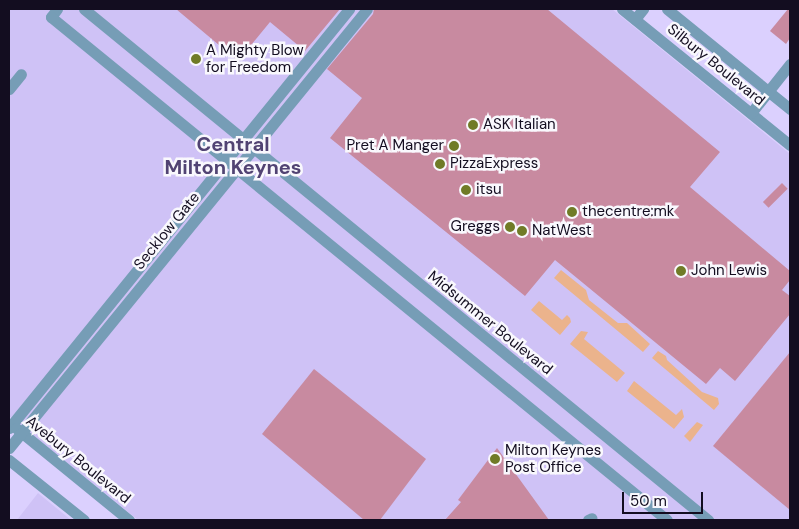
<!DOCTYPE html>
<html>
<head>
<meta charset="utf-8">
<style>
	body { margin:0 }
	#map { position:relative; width:799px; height:529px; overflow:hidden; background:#dbd0fe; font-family:"DM Sans",sans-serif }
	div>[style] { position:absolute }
	.built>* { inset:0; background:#cfc2f6 }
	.green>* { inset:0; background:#ebb38c }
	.building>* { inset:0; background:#c88aa0; transform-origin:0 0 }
	.street>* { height:11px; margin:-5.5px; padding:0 5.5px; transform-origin:5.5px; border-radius:5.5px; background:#769db6 }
	.dots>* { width:14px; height:14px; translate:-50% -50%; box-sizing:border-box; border:2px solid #f9f8fd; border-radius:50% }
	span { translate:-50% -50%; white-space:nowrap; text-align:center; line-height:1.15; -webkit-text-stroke:5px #f9f8fd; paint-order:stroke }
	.poi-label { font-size:15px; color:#130d20 }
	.left { translate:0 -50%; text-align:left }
	.right { translate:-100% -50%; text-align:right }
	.street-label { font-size:15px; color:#130d20 }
	.district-label { font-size:20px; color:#514373; font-weight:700 }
	.frame { position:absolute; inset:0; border:10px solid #130d20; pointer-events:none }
	.scale { position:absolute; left:622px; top:492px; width:81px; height:22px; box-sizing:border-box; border:2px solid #130d20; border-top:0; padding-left:6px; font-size:15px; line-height:18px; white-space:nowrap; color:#130d20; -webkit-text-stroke:4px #f9f8fd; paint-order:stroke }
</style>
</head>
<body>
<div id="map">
	<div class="built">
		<i style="clip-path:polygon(9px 9px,612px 9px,790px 154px,790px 520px,138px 520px,9px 416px)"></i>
		<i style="clip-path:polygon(38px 493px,71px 520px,17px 520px)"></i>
	</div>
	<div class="green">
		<i style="clip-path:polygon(561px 270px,586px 290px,589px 300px,618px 323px,627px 323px,650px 344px,643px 352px,554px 278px)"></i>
		<i style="clip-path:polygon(539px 301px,562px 320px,567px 315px,570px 318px,571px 322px,560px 335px,531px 310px)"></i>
		<i style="clip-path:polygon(581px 331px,588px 332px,584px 339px,625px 373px,617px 382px,570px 344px)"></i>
		<i style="clip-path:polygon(658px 351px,666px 356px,667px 360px,702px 392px,718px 398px,719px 404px,714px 410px,652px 358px)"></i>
		<i style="clip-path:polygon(634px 381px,676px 415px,682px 409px,684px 417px,674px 429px,627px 391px)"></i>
		<i style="clip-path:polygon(697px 422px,703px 425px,690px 442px,684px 436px)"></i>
	</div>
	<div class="building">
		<i style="clip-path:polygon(176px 9px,340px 9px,305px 51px,270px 22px,238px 61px)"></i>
		<i style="clip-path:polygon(374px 9px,547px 9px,720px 152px,690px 187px,790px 271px,790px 280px,782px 290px,790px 296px,790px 314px,735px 381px,720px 368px,706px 384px,555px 260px,525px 296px,330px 138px,362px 98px,327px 69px,373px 14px)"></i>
		<i style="clip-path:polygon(788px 9px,790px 9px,790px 38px,786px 44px,770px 31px)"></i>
		<i style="left:782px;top:183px;width:8px;height:27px;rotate:45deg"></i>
		<i style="clip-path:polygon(790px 352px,790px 510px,713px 446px)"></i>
		<i style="clip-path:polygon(314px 369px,426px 459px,380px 520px,364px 520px,262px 434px)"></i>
		<i style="clip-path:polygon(497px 448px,549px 520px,445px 520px,461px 502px,458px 500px)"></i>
	</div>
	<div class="street">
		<i style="left:57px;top:9px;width:10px;rotate:127deg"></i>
		<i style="left:51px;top:17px;width:795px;rotate:39.23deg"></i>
		<i style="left:84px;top:9px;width:807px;rotate:39.31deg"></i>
		<i style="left:622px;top:9px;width:216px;rotate:39deg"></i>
		<i style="left:667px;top:9px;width:159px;rotate:39.1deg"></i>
		<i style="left:635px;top:19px;width:13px;rotate:-51deg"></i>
		<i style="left:9px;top:89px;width:19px;rotate:-51deg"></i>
		<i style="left:751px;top:113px;width:63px;rotate:-51.5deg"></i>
		<i style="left:9px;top:428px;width:540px;rotate:-50.94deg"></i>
		<i style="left:16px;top:428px;width:146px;rotate:39.2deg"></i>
		<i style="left:9px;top:448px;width:566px;rotate:-50.8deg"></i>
		<i style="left:9px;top:460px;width:96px;rotate:38.7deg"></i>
		<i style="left:588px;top:520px;width:4px;rotate:-27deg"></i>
	</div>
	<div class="dots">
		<i style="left:196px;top:59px;background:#707b27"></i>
		<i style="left:473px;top:125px;background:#707b27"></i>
		<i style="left:454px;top:146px;background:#707b27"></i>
		<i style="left:440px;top:164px;background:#707b27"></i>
		<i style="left:466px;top:190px;background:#707b27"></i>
		<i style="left:572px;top:212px;background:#707b27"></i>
		<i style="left:510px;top:227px;background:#707b27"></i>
		<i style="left:522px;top:231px;background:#707b27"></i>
		<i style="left:681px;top:271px;background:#707b27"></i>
		<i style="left:495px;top:459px;background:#707b27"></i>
	</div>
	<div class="poi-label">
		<span class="left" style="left:206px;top:59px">A Mighty Blow<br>for Freedom</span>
		<span class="left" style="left:483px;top:125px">ASK Italian</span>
		<span class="right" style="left:444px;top:146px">Pret A Manger</span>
		<span class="left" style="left:450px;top:164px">PizzaExpress</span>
		<span class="left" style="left:476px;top:190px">itsu</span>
		<span class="left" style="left:582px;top:212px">thecentre:mk</span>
		<span class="right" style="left:500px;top:227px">Greggs</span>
		<span class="left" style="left:532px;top:231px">NatWest</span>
		<span class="left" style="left:691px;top:271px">John Lewis</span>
		<span class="left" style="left:505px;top:459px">Milton Keynes<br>Post Office</span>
	</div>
	<div class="street-label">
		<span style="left:716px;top:65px;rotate:39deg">Silbury Boulevard</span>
		<span style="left:167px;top:231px;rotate:-51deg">Secklow Gate</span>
		<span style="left:490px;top:323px;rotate:39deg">Midsummer Boulevard</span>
		<span style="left:78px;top:460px;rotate:39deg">Avebury Boulevard</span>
	</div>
	<div class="district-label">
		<span style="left:233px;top:156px">Central<br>Milton Keynes</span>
	</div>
	<div class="frame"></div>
	<div class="scale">50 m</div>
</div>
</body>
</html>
